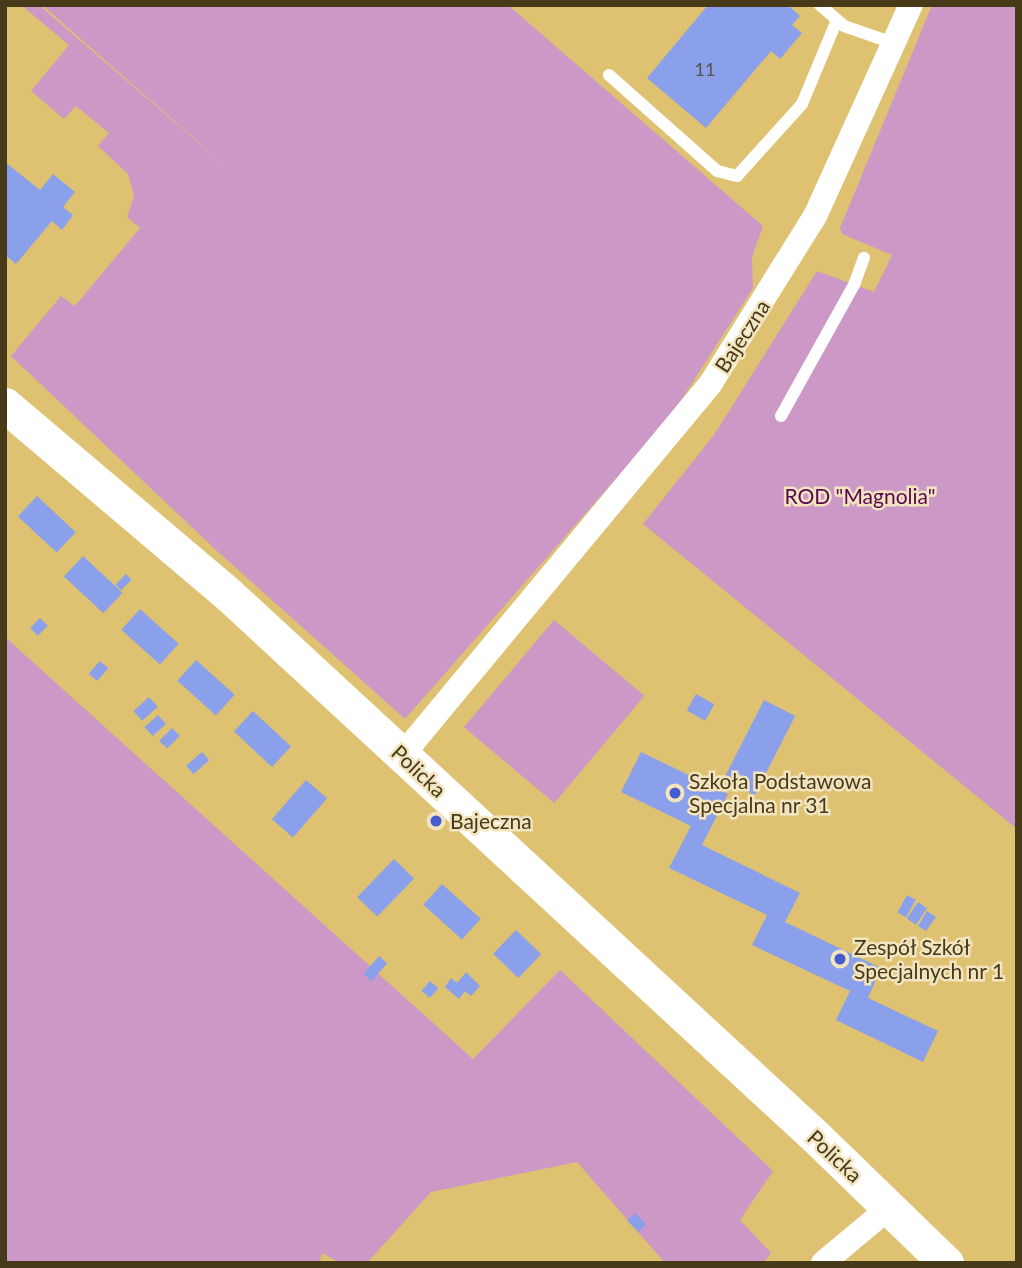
<!DOCTYPE html>
<html>
<head>
<meta charset="utf-8">
<style>
	body { margin:0 }
	#map { position:relative; width:1022px; height:1268px; overflow:hidden; background:#dec271; font-family:Lato,sans-serif }
	div>[style] { position:absolute }
	.green>* { inset:0; background:#cc98c5; transform-origin:0 0 }
	.building>* { inset:0; background:#8aa0ea; transform-origin:0 0 }
	.lane>* { height:12px; margin:-6px; padding:0 6px; transform-origin:6px; border-radius:6px; background:#fff }
	.street>* { height:24px; margin:-12px; padding:0 12px; transform-origin:12px; border-radius:12px; background:#fff }
	.secondary>* { height:35px; margin:-17.5px; padding:0 17.5px; transform-origin:17.5px; border-radius:17.5px; background:#fff }
	.dots>* { width:19px; height:19px; translate:-50% -50%; box-sizing:border-box; border:4px solid #f2e4be; border-radius:50% }
	span { translate:-50% -50%; white-space:nowrap; text-align:center; line-height:1.15; -webkit-text-stroke:5px #f2e4be; paint-order:stroke }
	.number-label { font-size:18px; color:#57544c }
	.number-label span { -webkit-text-stroke-width:0 }
	.street-label { font-size:21px; color:#463a18 }
	.park-label { font-size:21px; color:#5a0755 }
	.poi-label { font-size:21px; color:#463a18 }
	.left { translate:0 -50%; text-align:left }
	.frame { position:absolute; inset:0; border:7px solid #463a18; pointer-events:none }
</style>
</head>
<body>
<div id="map">
	<div class="green">
		<i style="clip-path:polygon(21px 5px,39px 5px,245px 183px,42px 5px,508px 5px,763px 226px,752px 257px,753px 288px,671px 416px,405px 719px,217px 551px,11px 356px,61px 296px,75px 306px,140px 228px,127px 217px,134px 196px,128px 174px,98px 146px,109px 133px,76px 106px,64px 119px,31px 91px,69px 45px)"></i>
		<i style="clip-path:polygon(932px 5px,1017px 5px,1017px 829px,643px 524px,714px 435px,817px 271px,874px 292px,892px 255px,842px 234px,840px 228px)"></i>
		<i style="left:554px;top:620px;width:118px;height:140px;rotate:40deg"></i>
		<i style="clip-path:polygon(5px 637px,473px 1059px,560px 970px,773px 1171px,740px 1220px,771px 1253px,763px 1263px,665px 1263px,577px 1162px,431px 1192px,367px 1263px,340px 1263px,322px 1253px,319px 1263px,5px 1263px)"></i>
	</div>
	<div class="building">
		<i style="clip-path:polygon(708px 5px,788px 5px,800px 16px,792px 25px,802px 33px,780px 59px,771px 51px,706px 128px,647px 78px)"></i>
		<i style="clip-path:polygon(5px 162px,40px 190px,53px 174px,75px 192px,63px 207px,73px 215px,62px 230px,52px 221px,16px 264px,5px 255px)"></i>
		<i style="left:37px;top:496px;width:53px;height:28px;rotate:43deg"></i>
		<i style="left:83px;top:556px;width:54px;height:28px;rotate:43deg"></i>
		<i style="left:126px;top:574px;width:8px;height:15px;rotate:45deg"></i>
		<i style="left:140px;top:609px;width:52px;height:28px;rotate:42deg"></i>
		<i style="left:40px;top:618px;width:11px;height:14px;rotate:45deg"></i>
		<i style="left:196px;top:660px;width:52px;height:28px;rotate:42deg"></i>
		<i style="left:100px;top:661px;width:11px;height:17px;rotate:41deg"></i>
		<i style="left:696px;top:694px;width:21px;height:19px;rotate:29deg"></i>
		<i style="left:149px;top:697px;width:13px;height:21px;rotate:48deg"></i>
		<i style="left:764px;top:700px;width:35px;height:89px;rotate:27deg"></i>
		<i style="left:253px;top:711px;width:52px;height:28px;rotate:43deg"></i>
		<i style="left:158px;top:715px;width:12px;height:18px;rotate:48deg"></i>
		<i style="left:172px;top:728px;width:11px;height:18px;rotate:45deg"></i>
		<i style="left:202px;top:752px;width:11px;height:21px;rotate:49deg"></i>
		<i style="clip-path:polygon(641px 752px,728px 794px,702px 845px,800px 893px,785px 922px,881px 968px,868px 998px,938px 1031px,923px 1062px,836px 1020px,850px 991px,752px 945px,767px 915px,669px 868px,691px 826px,621px 792px)"></i>
		<i style="left:306px;top:780px;width:28px;height:52px;rotate:41deg"></i>
		<i style="left:394px;top:859px;width:28px;height:53px;rotate:44deg"></i>
		<i style="left:442px;top:884px;width:52px;height:28px;rotate:42deg"></i>
		<i style="left:907px;top:895px;width:10px;height:20px;rotate:29deg"></i>
		<i style="left:918px;top:902px;width:11px;height:20px;rotate:34deg"></i>
		<i style="clip-path:polygon(927px 911px,936px 917px,926px 931px,918px 926px)"></i>
		<i style="left:516px;top:930px;width:35px;height:33px;rotate:44deg"></i>
		<i style="left:379px;top:956px;width:11px;height:24px;rotate:41deg"></i>
		<i style="clip-path:polygon(466px 972px,480px 986px,471px 996px,465px 991px,459px 999px,445px 987px,451px 978px,457px 983px)"></i>
		<i style="left:430px;top:981px;width:11px;height:13px;rotate:41deg"></i>
		<i style="left:635px;top:1213px;width:16px;height:11px;rotate:45deg"></i>
	</div>
	<div class="lane">
		<i style="left:820px;top:5px;width:32px;rotate:41deg"></i>
		<i style="left:844px;top:26px;width:55px;rotate:19.1deg"></i>
		<i style="left:609px;top:75px;width:144px;rotate:41.6deg"></i>
		<i style="left:717px;top:171px;width:21px;rotate:14deg"></i>
		<i style="left:737px;top:176px;width:97px;rotate:-47.9deg"></i>
		<i style="left:802px;top:104px;width:91px;rotate:-67.4deg"></i>
		<i style="left:781px;top:416px;width:150px;rotate:-60.9deg"></i>
		<i style="left:854px;top:285px;width:29px;rotate:-70deg"></i>
	</div>
	<div class="street">
		<i style="left:405px;top:758px;width:19px;rotate:-62deg"></i>
		<i style="left:414px;top:741px;width:465px;rotate:-50.3deg"></i>
		<i style="left:711px;top:383px;width:199px;rotate:-58.1deg"></i>
		<i style="left:816px;top:214px;width:230px;rotate:-65.6deg"></i>
		<i style="left:823px;top:1263px;width:87px;rotate:-39.9deg"></i>
	</div>
	<div class="secondary">
		<i style="left:5px;top:405px;width:294px;rotate:40.3deg"></i>
		<i style="left:229px;top:595px;width:800px;rotate:42.72deg"></i>
		<i style="left:817px;top:1138px;width:180px;rotate:44.1deg"></i>
	</div>
	<div class="dots">
		<i style="left:675px;top:793px;background:#455bcf"></i>
		<i style="left:436px;top:821px;background:#455bcf"></i>
		<i style="left:840px;top:959px;background:#455bcf"></i>
	</div>
	<div class="number-label">
		<span style="left:705px;top:69px">11</span>
	</div>
	<div class="street-label">
		<span style="left:742px;top:336px;rotate:-57deg">Bajeczna</span>
		<span style="left:419px;top:771px;rotate:43deg">Policka</span>
		<span style="left:835px;top:1156px;rotate:43deg">Policka</span>
	</div>
	<div class="park-label">
		<span style="left:860px;top:496px">ROD "Magnolia"</span>
	</div>
	<div class="poi-label">
		<span class="left" style="left:689px;top:793px">Szkoła Podstawowa<br>Specjalna nr 31</span>
		<span class="left" style="left:450px;top:821px">Bajeczna</span>
		<span class="left" style="left:854px;top:959px">Zespół Szkół<br>Specjalnych nr 1</span>
	</div>
	<div class="frame"></div>
</div>
</body>
</html>
